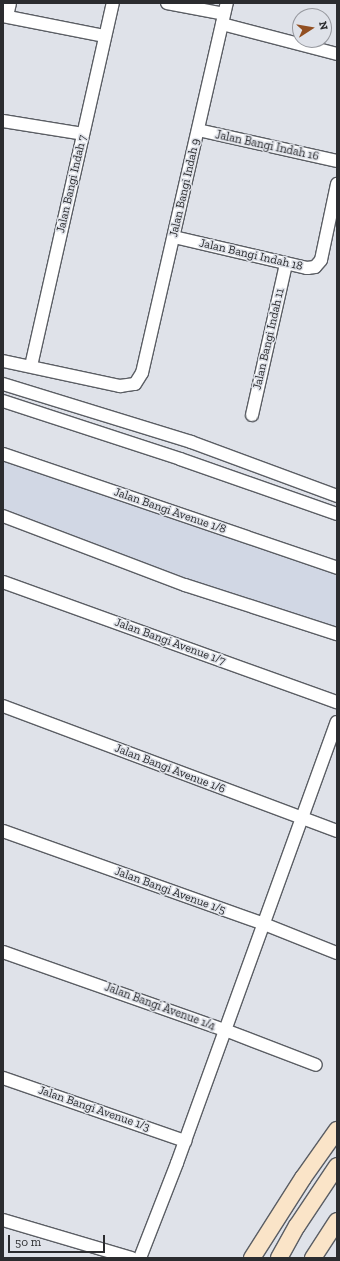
<!DOCTYPE html>
<html>
<head>
<meta charset="utf-8">
<style>
	body { margin:0 }
	#map { position:relative; width:340px; height:1261px; overflow:hidden; background:#dfe2e9; font-family:"Zilla Slab",serif }
	div>[style] { position:absolute }
	.built>* { inset:0; background:#d1d7e4 }
	.roads { filter:drop-shadow(1px 0 #5b5e64) drop-shadow(-1px 0 #5b5e64) drop-shadow(0 1px #5b5e64) drop-shadow(0 -1px #5b5e64) }
	.street>* { height:12px; margin:-6px; padding:0 6px; transform-origin:6px; border-radius:6px; background:#fff }
	.secondary>* { height:16px; margin:-8px; padding:0 8px; transform-origin:8px; border-radius:8px; background:#fae4c8 }
	span { translate:-50% -50%; white-space:nowrap; text-align:center; line-height:1.15; -webkit-text-stroke:3px #dfe2e9; paint-order:stroke }
	.street-label { font-size:12px; color:#2b2c2f }
	.frame { position:absolute; inset:0; border:4px solid #2b2c2f; pointer-events:none }
	.north { position:absolute; left:292px; top:8px; width:40px; height:40px; box-sizing:border-box; background:#dfe2e9; border:1px solid #97999f; border-radius:50%; rotate:78deg; font-size:11px; font-weight:700; line-height:16px; text-align:center; color:#2b2c2f }
	.north::after { content:''; display:block; margin:auto; width:14px; height:18px; background:#924f21; clip-path:polygon(50% 0,100% 100%,50% 72%,0 100%) }
	.scale { position:absolute; left:8px; top:1235px; width:97px; height:18px; box-sizing:border-box; border:2px solid #2b2c2f; border-top:0; padding-left:5px; font-size:12px; line-height:14px; white-space:nowrap; color:#2b2c2f; -webkit-text-stroke:3px #dfe2e9; paint-order:stroke }
</style>
</head>
<body>
<div id="map">
	<div class="built">
		<i style="clip-path:polygon(3px 459px,337px 570px,337px 630px,168px 574px,3px 510px)"></i>
	</div>
	<div class="roads">
		<div class="street">
			<i style="left:167px;top:3px;width:58px;rotate:10.9deg"></i>
			<i style="left:3px;top:16px;width:104px;rotate:11.1deg"></i>
			<i style="left:7px;top:16px;width:13px;rotate:-77deg"></i>
			<i style="left:222px;top:24px;width:119px;rotate:14.6deg"></i>
			<i style="left:3px;top:121px;width:81px;rotate:9.2deg"></i>
			<i style="left:198px;top:130px;width:142px;rotate:12.6deg"></i>
			<i style="left:174px;top:237px;width:137px;rotate:13.1deg"></i>
			<i style="left:307px;top:268px;width:8px;rotate:-7deg"></i>
			<i style="left:315px;top:267px;width:9px;rotate:-49deg"></i>
			<i style="left:321px;top:260px;width:78px;rotate:-78.1deg"></i>
			<i style="left:3px;top:361px;width:120px;rotate:12.1deg"></i>
			<i style="left:120px;top:386px;width:15px;rotate:-8deg"></i>
			<i style="left:135px;top:384px;width:13px;rotate:-58deg"></i>
			<i style="left:142px;top:373px;width:380px;rotate:-77.1deg"></i>
			<i style="left:31px;top:366px;width:372px;rotate:-77.3deg"></i>
			<i style="left:3px;top:384px;width:197px;rotate:17.1deg"></i>
			<i style="left:191px;top:442px;width:156px;rotate:20.3deg"></i>
			<i style="left:3px;top:401px;width:186px;rotate:18.1deg"></i>
			<i style="left:180px;top:459px;width:166px;rotate:19.3deg"></i>
			<i style="left:252px;top:415px;width:155px;rotate:-77.3deg"></i>
			<i style="left:3px;top:454px;width:353px;rotate:18.8deg"></i>
			<i style="left:3px;top:516px;width:195px;rotate:20.8deg"></i>
			<i style="left:185px;top:585px;width:160px;rotate:17.9deg"></i>
			<i style="left:3px;top:582px;width:355px;rotate:19.8deg"></i>
			<i style="left:3px;top:706px;width:357px;rotate:20.5deg"></i>
			<i style="left:3px;top:831px;width:277px;rotate:19.6deg"></i>
			<i style="left:264px;top:924px;width:79px;rotate:21.7deg"></i>
			<i style="left:3px;top:952px;width:235px;rotate:19.4deg"></i>
			<i style="left:225px;top:1030px;width:97px;rotate:21deg"></i>
			<i style="left:3px;top:1078px;width:193px;rotate:19.1deg"></i>
			<i style="left:3px;top:1220px;width:134px;rotate:16.5deg"></i>
			<i style="left:140px;top:1258px;width:102px;rotate:-68.7deg"></i>
			<i style="left:177px;top:1163px;width:469px;rotate:-70.1deg"></i>
		</div>
		<div class="secondary">
			<i style="left:252px;top:1258px;width:95px;rotate:-57.5deg"></i>
			<i style="left:303px;top:1178px;width:59px;rotate:-54.7deg"></i>
			<i style="left:279px;top:1258px;width:37px;rotate:-61deg"></i>
			<i style="left:297px;top:1226px;width:72px;rotate:-56.3deg"></i>
			<i style="left:313px;top:1258px;width:44px;rotate:-57deg"></i>
		</div>
	</div>
	<div class="street-label">
		<span style="left:267px;top:146px;rotate:12deg">Jalan Bangi Indah 16</span>
		<span style="left:72px;top:184px;rotate:-77deg">Jalan Bangi Indah 7</span>
		<span style="left:185px;top:188px;rotate:-77deg">Jalan Bangi Indah 9</span>
		<span style="left:251px;top:255px;rotate:13deg">Jalan Bangi Indah 18</span>
		<span style="left:269px;top:339px;rotate:-77deg">Jalan Bangi Indah 11</span>
		<span style="left:170px;top:511px;rotate:19deg">Jalan Bangi Avenue 1/8</span>
		<span style="left:170px;top:642px;rotate:20deg">Jalan Bangi Avenue 1/7</span>
		<span style="left:170px;top:769px;rotate:21deg">Jalan Bangi Avenue 1/6</span>
		<span style="left:170px;top:891px;rotate:20deg">Jalan Bangi Avenue 1/5</span>
		<span style="left:160px;top:1007px;rotate:20deg">Jalan Bangi Avenue 1/4</span>
		<span style="left:94px;top:1109px;rotate:19deg">Jalan Bangi Avenue 1/3</span>
	</div>
	<div class="frame"></div>
	<div class="north">N</div>
	<div class="scale">50 m</div>
</div>
</body>
</html>
